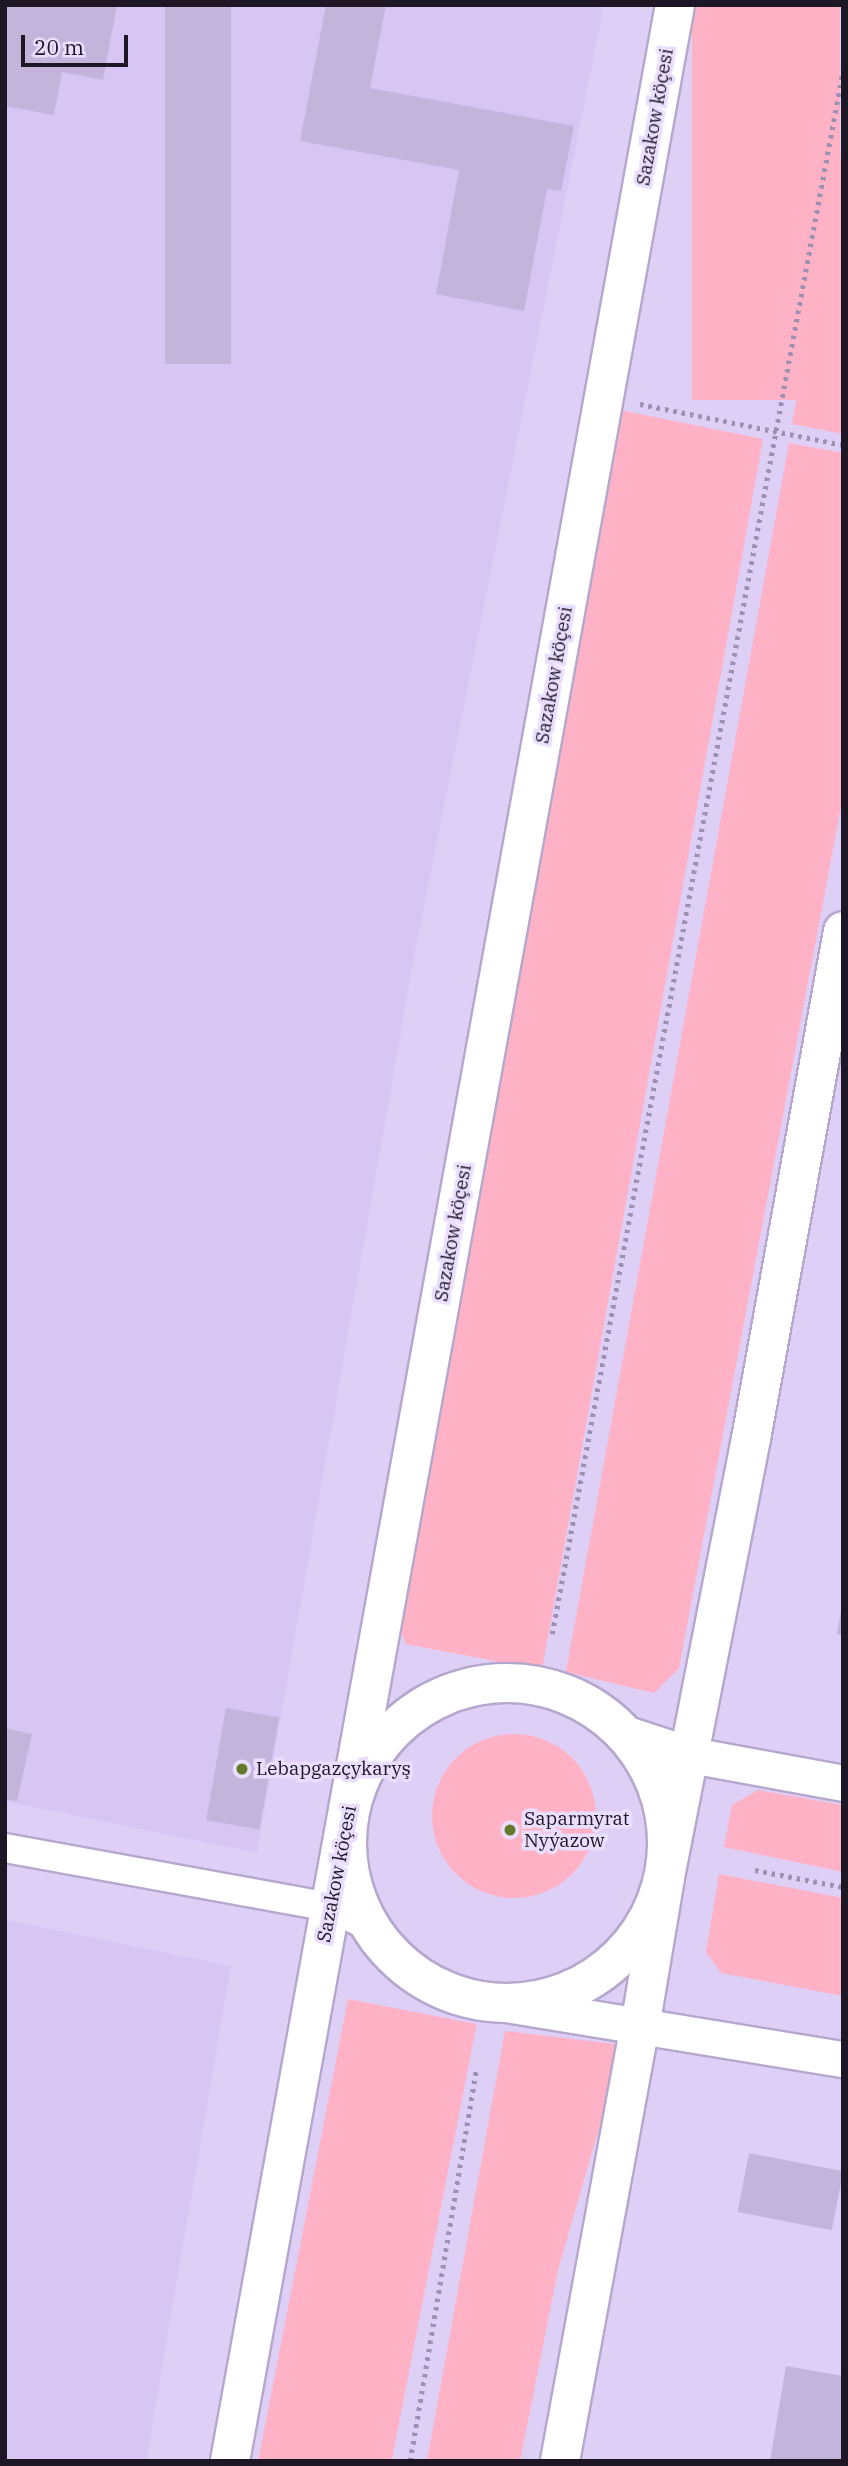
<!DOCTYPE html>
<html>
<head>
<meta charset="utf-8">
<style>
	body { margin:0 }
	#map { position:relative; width:848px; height:2466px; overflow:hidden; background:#decff7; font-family:"IBM Plex Serif",serif }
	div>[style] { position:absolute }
	.built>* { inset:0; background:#d7c5f4 }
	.green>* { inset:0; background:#ffb1c5; transform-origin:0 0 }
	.round { border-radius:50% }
	.building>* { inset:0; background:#c3b4db; transform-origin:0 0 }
	.path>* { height:4.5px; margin-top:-2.25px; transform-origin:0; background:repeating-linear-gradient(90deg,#9d91b1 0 3.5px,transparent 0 8.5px) }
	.roads { filter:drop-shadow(2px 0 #b5a7cd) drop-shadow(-2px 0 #b5a7cd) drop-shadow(0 2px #b5a7cd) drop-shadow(0 -2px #b5a7cd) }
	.minor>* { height:28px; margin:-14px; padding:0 14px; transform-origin:14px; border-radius:14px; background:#fff }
	.tertiary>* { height:35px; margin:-17.5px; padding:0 17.5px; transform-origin:17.5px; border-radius:17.5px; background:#fff }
	.secondary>* { height:38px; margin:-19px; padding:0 19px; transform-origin:19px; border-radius:19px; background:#fff }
	.secondary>.ring { margin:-19px; padding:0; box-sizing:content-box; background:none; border:38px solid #fff; border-radius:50% }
	.dots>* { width:19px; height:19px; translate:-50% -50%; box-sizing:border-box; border:4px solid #eadeff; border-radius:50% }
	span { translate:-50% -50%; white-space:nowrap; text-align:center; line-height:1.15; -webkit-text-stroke:7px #eadeff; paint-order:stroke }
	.street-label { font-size:19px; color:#1c1625 }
	.poi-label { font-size:19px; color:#1c1625 }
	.left { translate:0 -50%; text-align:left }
	.frame { position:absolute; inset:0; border:7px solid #1c1625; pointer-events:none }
	.scale { position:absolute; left:21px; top:35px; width:107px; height:32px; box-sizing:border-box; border:4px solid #1c1625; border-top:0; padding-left:9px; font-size:21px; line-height:24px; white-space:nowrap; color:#1c1625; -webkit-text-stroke:5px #eadeff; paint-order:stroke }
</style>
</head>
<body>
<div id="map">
	<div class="built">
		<i style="clip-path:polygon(5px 5px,604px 5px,414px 957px,257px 1853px,5px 1801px)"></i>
		<i style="clip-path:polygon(5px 1920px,231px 1966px,146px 2461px,5px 2461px)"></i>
	</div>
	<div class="green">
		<i style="left:692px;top:5px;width:148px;height:395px"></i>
		<i style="clip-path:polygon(843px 145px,843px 434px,792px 424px)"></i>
		<i style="clip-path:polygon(620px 410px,763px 439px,542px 1670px,406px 1644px,394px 1616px)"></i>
		<i style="clip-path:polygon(789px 443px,843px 453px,843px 796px,679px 1668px,654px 1693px,566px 1672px)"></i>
		<i class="round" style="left:432px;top:1734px;width:164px;height:164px"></i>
		<i style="clip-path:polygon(758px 1790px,843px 1805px,843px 1872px,724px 1847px,732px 1805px)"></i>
		<i style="clip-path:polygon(719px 1874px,843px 1898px,843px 1996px,721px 1973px,706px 1952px)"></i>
		<i style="left:348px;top:1999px;width:131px;height:470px;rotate:11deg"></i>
		<i style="clip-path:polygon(505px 2031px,615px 2044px,606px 2104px,558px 2270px,520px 2461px,427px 2461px)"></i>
	</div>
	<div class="building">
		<i style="clip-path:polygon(5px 5px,117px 5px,103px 80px,62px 72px,54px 115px,5px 106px)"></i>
		<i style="left:165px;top:5px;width:66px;height:359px"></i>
		<i style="clip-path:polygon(326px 5px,386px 5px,370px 88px,574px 126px,561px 191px,547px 189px,524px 311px,436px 294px,459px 170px,300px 141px)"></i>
		<i style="clip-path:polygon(841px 1611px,843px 1611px,843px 1635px,837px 1634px)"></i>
		<i style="left:226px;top:1708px;width:54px;height:114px;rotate:10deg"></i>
		<i style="clip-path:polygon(5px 1728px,32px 1734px,17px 1801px,5px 1799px)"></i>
		<i style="left:749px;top:2153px;width:96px;height:60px;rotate:11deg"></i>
		<i style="clip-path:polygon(786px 2366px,843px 2376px,843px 2461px,770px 2461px)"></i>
	</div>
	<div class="path">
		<i style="left:640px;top:404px;width:207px;rotate:11.4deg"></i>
		<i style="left:552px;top:1634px;width:1591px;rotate:-79.46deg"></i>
		<i style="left:755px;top:1870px;width:90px;rotate:10.9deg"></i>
		<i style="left:410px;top:2461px;width:396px;rotate:-80.4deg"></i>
	</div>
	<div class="roads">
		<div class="minor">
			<i style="left:5px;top:1848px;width:330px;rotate:10.3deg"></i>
			<i style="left:330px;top:1907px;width:42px;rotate:26.6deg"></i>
		</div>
		<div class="tertiary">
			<i style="left:624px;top:1733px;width:71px;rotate:18.2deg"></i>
			<i style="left:691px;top:1755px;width:155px;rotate:10.4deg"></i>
			<i style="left:506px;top:2004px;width:341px;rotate:9.3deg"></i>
		</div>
		<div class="secondary">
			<i class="ring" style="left:347px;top:1683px;width:282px;height:282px"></i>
			<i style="left:230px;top:2461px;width:2496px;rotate:-79.73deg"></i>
			<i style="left:560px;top:2461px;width:441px;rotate:-79.6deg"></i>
			<i style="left:640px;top:2027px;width:152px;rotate:-80.5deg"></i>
			<i style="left:665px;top:1877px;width:446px;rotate:-78.9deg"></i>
			<i style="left:751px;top:1439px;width:516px;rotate:-79.73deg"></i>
		</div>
	</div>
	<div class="dots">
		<i style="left:242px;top:1769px;background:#65792a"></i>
		<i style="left:510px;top:1830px;background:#65792a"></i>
	</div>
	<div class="street-label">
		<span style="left:655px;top:117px;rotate:-80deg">Sazakow köçesi</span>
		<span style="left:554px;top:675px;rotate:-80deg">Sazakow köçesi</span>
		<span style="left:453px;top:1233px;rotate:-80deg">Sazakow köçesi</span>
		<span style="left:337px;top:1874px;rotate:-79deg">Sazakow köçesi</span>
	</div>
	<div class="poi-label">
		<span class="left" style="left:256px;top:1769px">Lebapgazçykaryş</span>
		<span class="left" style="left:524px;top:1830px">Saparmyrat<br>Nyýazow</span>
	</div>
	<div class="frame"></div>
	<div class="scale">20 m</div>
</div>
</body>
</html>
